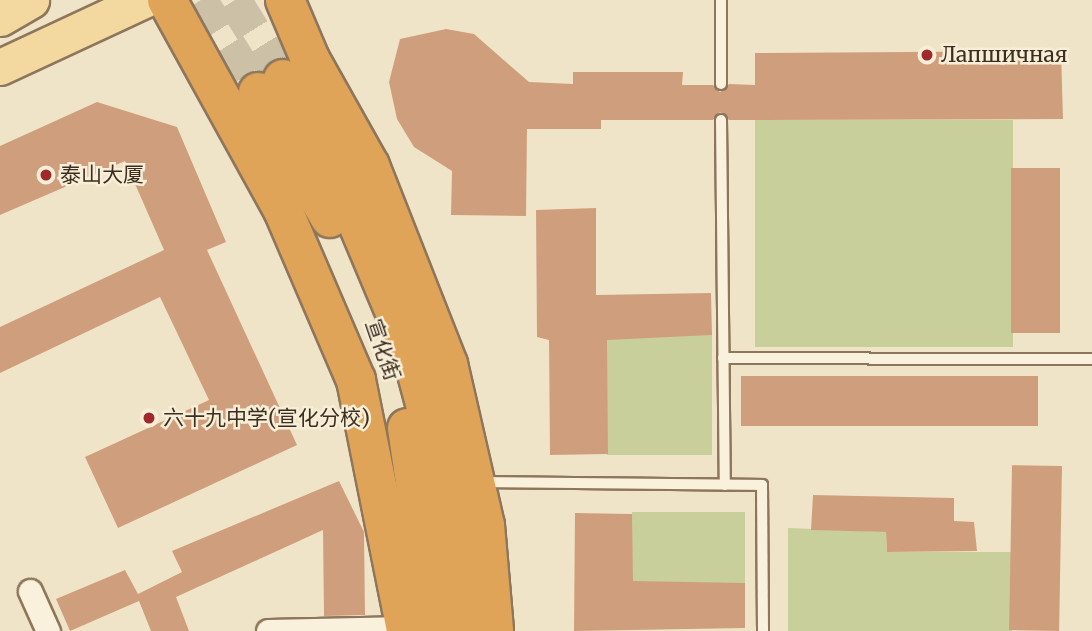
<!DOCTYPE html>
<html>
<head>
<meta charset="utf-8">
<style>
	body { margin:0 }
	#map { position:relative; width:1092px; height:631px; overflow:hidden; background:#f0e4c8; font-family:Merriweather,"Noto Sans SC",serif }
	div>[style] { position:absolute }
	.green>* { inset:0; background:#c9cf9b; transform-origin:0 0 }
	.building>* { inset:0; background:#cf9f7d; transform-origin:0 0 }
	.primary-tunnel>* { height:35px; margin-top:-17.5px; transform-origin:0; background:repeating-linear-gradient(90deg,#ccc0a6 0 35px,transparent 0 53px) }
	.roads { filter:drop-shadow(2px 0 #8d765c) drop-shadow(-2px 0 #8d765c) drop-shadow(0 2px #8d765c) drop-shadow(0 -2px #8d765c) }
	.lane>* { height:10px; margin:-5px; padding:0 5px; transform-origin:5px; border-radius:5px; background:#faf1dc }
	.street>* { height:23px; margin:-11.5px; padding:0 11.5px; transform-origin:11.5px; border-radius:11.5px; background:#faf1dc }
	.primary>* { height:35px; margin:-17.5px; padding:0 17.5px; transform-origin:17.5px; border-radius:17.5px; background:#f3d9a0 }
	.highway>* { height:38px; margin:-19px; padding:0 19px; transform-origin:19px; border-radius:19px; background:#e0a458 }
	.dots>* { width:19px; height:19px; translate:-50% -50%; box-sizing:border-box; border:4px solid #f7eed8; border-radius:50% }
	span { translate:-50% -50%; white-space:nowrap; text-align:center; line-height:1.15; -webkit-text-stroke:5px #f7eed8; paint-order:stroke }
	.poi-label { font-size:21px; color:#3d2e20 }
	.left { translate:0 -50%; text-align:left }
	.street-label { font-size:21px; color:#3d2e20 }
</style>
</head>
<body>
<div id="map">
	<div class="green">
		<i style="left:1013px;top:120px;width:227px;height:258px;rotate:90deg"></i>
		<i style="left:712px;top:335px;width:120px;height:105px;rotate:90deg"></i>
		<i style="left:745px;top:512px;width:71px;height:113px;rotate:90deg"></i>
		<i style="clip-path:polygon(788px 528px,886px 532px,887px 552px,1012px 552px,1012px 631px,788px 631px)"></i>
	</div>
	<div class="building">
		<i style="clip-path:polygon(446px 29px,474px 34px,529px 82px,573px 84px,573px 72px,683px 72px,682px 85px,713px 85px,720px 92px,729px 84px,755px 85px,755px 53px,1061px 51px,1063px 119px,729px 120px,720px 112px,713px 120px,601px 120px,601px 129px,527px 129px,526px 216px,451px 215px,452px 171px,414px 147px,397px 119px,389px 82px,400px 39px)"></i>
		<i style="clip-path:polygon(97px 102px,177px 127px,226px 242px,207px 250px,297px 445px,118px 528px,85px 457px,209px 400px,160px 297px,0 373px,0 327px,164px 250px,125px 161px,0 215px,0 146px)"></i>
		<i style="left:1011px;top:168px;width:49px;height:165px"></i>
		<i style="clip-path:polygon(596px 208px,596px 295px,711px 293px,712px 335px,607px 340px,608px 454px,550px 455px,549px 340px,537px 337px,536px 210px)"></i>
		<i style="left:741px;top:376px;width:297px;height:50px"></i>
		<i style="left:1062px;top:466px;width:165px;height:50px;rotate:91deg"></i>
		<i style="clip-path:polygon(339px 481px,364px 532px,365px 615px,324px 616px,323px 530px,176px 597px,189px 631px,151px 631px,139px 601px,70px 631px,56px 599px,125px 570px,138px 594px,182px 572px,172px 551px)"></i>
		<i style="clip-path:polygon(813px 495px,954px 498px,954px 521px,974px 522px,977px 551px,887px 552px,886px 532px,811px 530px)"></i>
		<i style="clip-path:polygon(575px 513px,632px 514px,633px 581px,745px 583px,745px 628px,574px 631px)"></i>
	</div>
	<div class="primary-tunnel">
		<i style="left:200px;top:0;width:109px;rotate:57.8deg"></i>
		<i style="left:234px;top:0;width:93px;rotate:58.2deg"></i>
	</div>
	<div class="roads">
		<div class="lane">
			<i style="left:721px;top:84px;width:84px;rotate:-90deg"></i>
			<i style="left:721px;top:120px;width:365px;rotate:89.4deg"></i>
			<i style="left:723px;top:358px;width:369px;rotate:0.2deg"></i>
			<i style="left:483px;top:482px;width:279px;rotate:0.6deg"></i>
			<i style="left:762px;top:485px;width:146px;rotate:89.6deg"></i>
		</div>
		<div class="street">
			<i style="left:30px;top:591px;width:44px;rotate:65.8deg"></i>
			<i style="left:268px;top:631px;width:138px;rotate:-1.2deg"></i>
		</div>
		<div class="primary">
			<i style="left:0;top:18px;width:36px;rotate:-30deg"></i>
			<i style="left:0;top:67px;width:159px;rotate:-25deg"></i>
		</div>
		<div class="highway">
			<i style="left:167px;top:0;width:240px;rotate:61.1deg"></i>
			<i style="left:283px;top:210px;width:185px;rotate:66.8deg"></i>
			<i style="left:356px;top:380px;width:256px;rotate:78.7deg"></i>
			<i style="left:285px;top:0;width:64px;rotate:67deg"></i>
			<i style="left:310px;top:59px;width:123px;rotate:60.7deg"></i>
			<i style="left:370px;top:166px;width:213px;rotate:68.5deg"></i>
			<i style="left:448px;top:364px;width:165px;rotate:77.1deg"></i>
			<i style="left:485px;top:525px;width:106px;rotate:85.1deg"></i>
			<i style="left:283px;top:79px;width:99px;rotate:59.8deg"></i>
			<i style="left:333px;top:165px;width:202px;rotate:67.2deg"></i>
			<i style="left:411px;top:351px;width:144px;rotate:75.1deg"></i>
			<i style="left:448px;top:490px;width:142px;rotate:82.7deg"></i>
			<i style="left:258px;top:92px;width:145px;rotate:60.3deg"></i>
			<i style="left:407px;top:428px;width:205px;rotate:81.6deg"></i>
		</div>
	</div>
	<div class="dots">
		<i style="left:927px;top:55px;background:#9e2a2b"></i>
		<i style="left:46px;top:175px;background:#9e2a2b"></i>
		<i style="left:149px;top:418px;background:#9e2a2b"></i>
	</div>
	<div class="poi-label">
		<span class="left" style="left:941px;top:55px">Лапшичная</span>
		<span class="left" style="left:60px;top:175px">泰山大厦</span>
		<span class="left" style="left:163px;top:418px">六十九中学(宣化分校)</span>
	</div>
	<div class="street-label">
		<span style="left:383px;top:350px;rotate:71deg">宣化街</span>
	</div>
</div>
</body>
</html>
